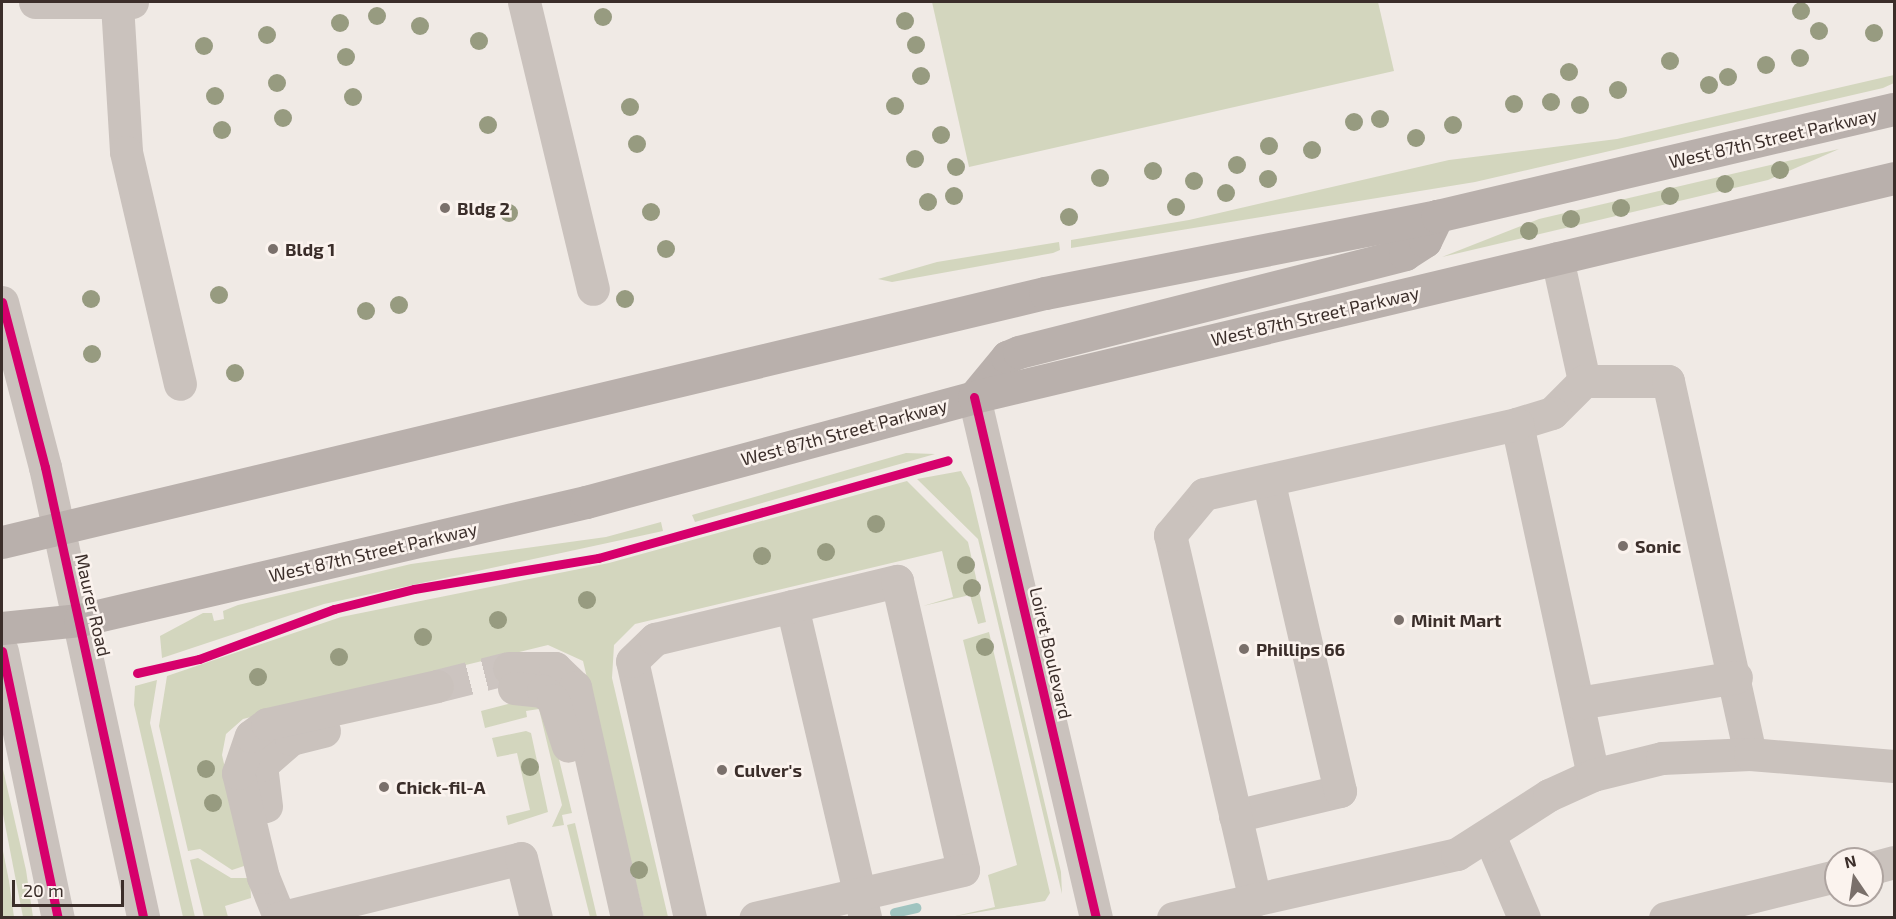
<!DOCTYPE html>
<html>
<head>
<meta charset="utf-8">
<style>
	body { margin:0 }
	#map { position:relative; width:1896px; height:919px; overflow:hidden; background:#f0eae5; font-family:"Exo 2",sans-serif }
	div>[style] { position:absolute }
	.green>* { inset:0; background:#d3d6be }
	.stream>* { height:10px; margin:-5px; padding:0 5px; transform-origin:5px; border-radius:5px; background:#a0c4c0 }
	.minor-tunnel>* { height:33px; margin-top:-16.5px; transform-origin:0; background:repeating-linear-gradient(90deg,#ccc4c0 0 33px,transparent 0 49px) }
	.minor>* { height:33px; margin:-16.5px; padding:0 16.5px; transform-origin:16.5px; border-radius:16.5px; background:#cac2bd }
	.major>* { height:33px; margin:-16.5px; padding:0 16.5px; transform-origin:16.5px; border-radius:16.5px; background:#b9b0ac }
	.cycleway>* { height:9px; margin:-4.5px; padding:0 4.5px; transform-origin:4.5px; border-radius:4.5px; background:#d6006c }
	.trees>* { width:18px; height:18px; margin:-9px; border-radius:50%; background:#979b80 }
	.dots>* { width:16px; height:16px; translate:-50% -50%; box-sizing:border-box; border:3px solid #fbf3ee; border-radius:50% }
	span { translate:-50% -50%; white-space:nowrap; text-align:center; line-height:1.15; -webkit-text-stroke:5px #fbf3ee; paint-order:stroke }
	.street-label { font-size:18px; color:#3b2e2a }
	.poi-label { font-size:18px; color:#3b2e2a; font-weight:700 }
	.left { translate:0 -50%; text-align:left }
	.frame { position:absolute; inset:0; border:3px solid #3b2e2a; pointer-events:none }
	.north { position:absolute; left:1824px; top:847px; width:60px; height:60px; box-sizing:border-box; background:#fbf3ee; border:2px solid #aea4a0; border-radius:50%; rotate:347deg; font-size:16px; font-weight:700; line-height:24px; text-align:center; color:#3b2e2a }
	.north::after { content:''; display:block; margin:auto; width:21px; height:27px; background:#7a706b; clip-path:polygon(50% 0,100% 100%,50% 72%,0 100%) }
	.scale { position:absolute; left:12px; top:880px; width:112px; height:27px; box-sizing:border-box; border:3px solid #3b2e2a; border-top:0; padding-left:8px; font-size:18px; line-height:21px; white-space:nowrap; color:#3b2e2a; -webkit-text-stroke:4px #fbf3ee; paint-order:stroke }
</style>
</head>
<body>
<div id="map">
	<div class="green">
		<i style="clip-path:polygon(932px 2px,1378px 2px,1394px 71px,969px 167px)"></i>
		<i style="clip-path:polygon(1894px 75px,1894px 83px,1883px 88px,1475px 182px,1071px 248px,1071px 240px,1189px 220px,1449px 160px,1617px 139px)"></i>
		<i style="clip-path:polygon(1839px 149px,1768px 180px,1442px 257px,1539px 219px)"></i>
		<i style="clip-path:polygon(1059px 242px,1060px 250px,1053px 253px,892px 282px,878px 279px,937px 262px)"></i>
		<i style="clip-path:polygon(906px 453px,935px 454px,695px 522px,692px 515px)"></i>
		<i style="clip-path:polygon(961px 471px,970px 488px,1061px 872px,1062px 894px,978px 539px,917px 479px)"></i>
		<i style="clip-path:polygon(907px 481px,968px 542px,986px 622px,978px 624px,970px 595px,923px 606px,953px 597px,942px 551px,635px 624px,614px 645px,612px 678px,668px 917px,644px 917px,583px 661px,548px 645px,243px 719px,226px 734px,222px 755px,247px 865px,232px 870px,200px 849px,188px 851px,159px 726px,167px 676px,341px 617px,609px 563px)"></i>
		<i style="clip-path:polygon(661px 522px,663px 531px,324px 604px,162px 658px,160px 636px,203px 613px,212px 613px,214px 621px,224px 619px,223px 611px,238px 605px,411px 564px,606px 537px)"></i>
		<i style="clip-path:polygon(989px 632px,1050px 893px,1045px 901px,951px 917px,995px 907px,988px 875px,1017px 865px,963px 640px)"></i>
		<i style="clip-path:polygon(157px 680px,150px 723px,195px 917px,183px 917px,134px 705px,135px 686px)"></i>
		<i style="clip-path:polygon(516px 702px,537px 704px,550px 722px,572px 813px,562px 815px,564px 825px,552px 827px,562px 805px,539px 709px,526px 711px,527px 717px,485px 728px,481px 711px)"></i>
		<i style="clip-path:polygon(526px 731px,531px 733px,548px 812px,508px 825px,506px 816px,530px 810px,517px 753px,497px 757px,492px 738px)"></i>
		<i style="clip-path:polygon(2px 765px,26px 870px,33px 917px,23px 917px,2px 809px)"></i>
		<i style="clip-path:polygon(575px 823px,597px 917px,590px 917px,567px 825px)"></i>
		<i style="clip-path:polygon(2px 846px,9px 881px,14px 917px,2px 917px)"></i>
		<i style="clip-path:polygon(198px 858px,231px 878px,250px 878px,251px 898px,225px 906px,228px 917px,204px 917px,190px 860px)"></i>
	</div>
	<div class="stream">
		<i style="left:895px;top:913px;width:22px;rotate:-13deg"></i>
	</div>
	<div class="minor-tunnel">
		<i style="left:437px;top:686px;width:74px;rotate:-14deg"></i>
	</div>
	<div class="minor">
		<i style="left:35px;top:2px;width:97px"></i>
		<i style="left:524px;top:2px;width:295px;rotate:76.5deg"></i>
		<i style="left:117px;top:4px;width:148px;rotate:86.5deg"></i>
		<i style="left:126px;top:152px;width:238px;rotate:76.9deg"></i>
		<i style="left:1557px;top:258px;width:126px;rotate:77.6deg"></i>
		<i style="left:1584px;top:381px;width:45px;rotate:135deg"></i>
		<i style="left:1552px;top:413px;width:37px;rotate:163deg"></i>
		<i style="left:1517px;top:424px;width:359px;rotate:77.8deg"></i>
		<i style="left:2px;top:302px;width:171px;rotate:75.4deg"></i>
		<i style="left:45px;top:467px;width:462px;rotate:77.7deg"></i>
		<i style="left:1584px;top:381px;width:84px"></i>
		<i style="left:1668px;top:381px;width:382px;rotate:77.6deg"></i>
		<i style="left:974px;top:397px;width:535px;rotate:76.82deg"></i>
		<i style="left:792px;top:606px;width:320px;rotate:76.8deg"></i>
		<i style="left:2px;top:651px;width:273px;rotate:78.2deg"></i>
		<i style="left:509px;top:668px;width:46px"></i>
		<i style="left:555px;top:668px;width:28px;rotate:44deg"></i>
		<i style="left:575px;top:687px;width:237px;rotate:77.3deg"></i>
		<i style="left:514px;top:688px;width:29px;rotate:6deg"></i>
		<i style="left:543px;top:691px;width:13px;rotate:42deg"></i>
		<i style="left:553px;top:700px;width:48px;rotate:71.9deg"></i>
		<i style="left:1578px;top:703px;width:160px;rotate:-9.3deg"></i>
		<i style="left:266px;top:806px;width:41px;rotate:-97deg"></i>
		<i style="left:261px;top:765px;width:40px;rotate:-41deg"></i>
		<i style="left:291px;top:739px;width:34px;rotate:-14deg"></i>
		<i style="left:1235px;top:816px;width:108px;rotate:-13.4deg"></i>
		<i style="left:1340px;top:791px;width:319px;rotate:-103deg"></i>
		<i style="left:1489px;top:835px;width:90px;rotate:67.1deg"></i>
		<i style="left:1872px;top:868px;width:23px;rotate:-15deg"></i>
		<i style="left:1255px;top:900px;width:375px;rotate:-103.1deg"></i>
		<i style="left:1170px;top:535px;width:53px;rotate:-50.3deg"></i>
		<i style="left:1204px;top:494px;width:321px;rotate:-12.6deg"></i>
		<i style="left:278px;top:914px;width:40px;rotate:-112deg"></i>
		<i style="left:263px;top:877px;width:107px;rotate:-103.5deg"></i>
		<i style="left:238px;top:773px;width:39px;rotate:-71deg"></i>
		<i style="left:251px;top:736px;width:20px;rotate:-37deg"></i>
		<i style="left:267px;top:724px;width:174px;rotate:-12.6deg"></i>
		<i style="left:279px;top:918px;width:249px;rotate:-13.9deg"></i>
		<i style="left:521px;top:858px;width:62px;rotate:76deg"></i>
		<i style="left:690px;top:918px;width:263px;rotate:-102.7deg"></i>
		<i style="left:632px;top:661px;width:32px;rotate:-44deg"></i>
		<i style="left:655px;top:639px;width:249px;rotate:-13.5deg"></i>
		<i style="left:897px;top:581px;width:296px;rotate:77.1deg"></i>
		<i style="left:963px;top:870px;width:213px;rotate:167deg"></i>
		<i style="left:1173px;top:918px;width:291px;rotate:-12.7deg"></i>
		<i style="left:1457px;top:854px;width:109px;rotate:-32.7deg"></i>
		<i style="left:1549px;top:795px;width:48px;rotate:-24.4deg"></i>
		<i style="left:1593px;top:775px;width:71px;rotate:-13.8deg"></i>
		<i style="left:1662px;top:758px;width:88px;rotate:-2.6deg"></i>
		<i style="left:1750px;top:754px;width:144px;rotate:4.8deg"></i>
		<i style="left:1665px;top:918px;width:176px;rotate:-13.8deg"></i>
	</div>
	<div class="major">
		<i style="left:974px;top:397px;width:52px;rotate:-50.5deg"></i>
		<i style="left:1007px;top:357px;width:13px;rotate:-23deg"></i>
		<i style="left:1019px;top:352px;width:398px;rotate:-14.2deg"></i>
		<i style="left:1405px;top:254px;width:24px;rotate:-33deg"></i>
		<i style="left:1425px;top:241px;width:28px;rotate:-64deg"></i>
		<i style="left:2px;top:542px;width:1072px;rotate:-13.43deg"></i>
		<i style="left:1045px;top:293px;width:399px;rotate:-11.1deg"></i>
		<i style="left:1437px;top:216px;width:469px;rotate:-13.2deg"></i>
		<i style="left:2px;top:628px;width:78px;rotate:-5.9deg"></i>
		<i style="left:80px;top:620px;width:520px;rotate:-13.13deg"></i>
		<i style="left:586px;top:502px;width:402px;rotate:-15.1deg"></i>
		<i style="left:974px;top:397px;width:946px;rotate:-13.39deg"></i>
	</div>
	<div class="cycleway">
		<i style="left:2px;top:302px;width:171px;rotate:75.4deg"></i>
		<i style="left:45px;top:467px;width:462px;rotate:77.7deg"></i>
		<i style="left:974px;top:397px;width:535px;rotate:76.82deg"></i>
		<i style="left:2px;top:651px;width:273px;rotate:78.2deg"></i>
		<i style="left:137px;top:673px;width:64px;rotate:-12.7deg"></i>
		<i style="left:199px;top:659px;width:144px;rotate:-20.3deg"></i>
		<i style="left:334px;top:609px;width:82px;rotate:-14deg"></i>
		<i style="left:414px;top:589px;width:187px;rotate:-9.6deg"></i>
		<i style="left:598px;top:558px;width:363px;rotate:-15.6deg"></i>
	</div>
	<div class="trees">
		<i style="left:1801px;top:11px"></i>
		<i style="left:377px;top:16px"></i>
		<i style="left:603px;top:17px"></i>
		<i style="left:905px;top:21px"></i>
		<i style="left:340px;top:23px"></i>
		<i style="left:420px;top:26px"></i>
		<i style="left:1819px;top:31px"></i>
		<i style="left:1874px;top:33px"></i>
		<i style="left:267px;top:35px"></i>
		<i style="left:479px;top:41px"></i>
		<i style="left:916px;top:45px"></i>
		<i style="left:204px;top:46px"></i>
		<i style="left:346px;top:57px"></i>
		<i style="left:1800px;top:58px"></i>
		<i style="left:1670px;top:61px"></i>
		<i style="left:1766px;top:65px"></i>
		<i style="left:1569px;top:72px"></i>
		<i style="left:921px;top:76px"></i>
		<i style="left:1728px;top:77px"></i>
		<i style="left:277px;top:83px"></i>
		<i style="left:1709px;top:85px"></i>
		<i style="left:1618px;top:90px"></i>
		<i style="left:215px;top:96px"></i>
		<i style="left:353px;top:97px"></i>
		<i style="left:1551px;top:102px"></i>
		<i style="left:1514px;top:104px"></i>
		<i style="left:1580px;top:105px"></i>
		<i style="left:895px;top:106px"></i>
		<i style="left:630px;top:107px"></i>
		<i style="left:283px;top:118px"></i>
		<i style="left:1380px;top:119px"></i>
		<i style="left:1354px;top:122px"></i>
		<i style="left:488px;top:125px"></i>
		<i style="left:1453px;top:125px"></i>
		<i style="left:222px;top:130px"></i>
		<i style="left:941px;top:135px"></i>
		<i style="left:1416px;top:138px"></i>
		<i style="left:637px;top:144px"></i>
		<i style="left:1269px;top:146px"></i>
		<i style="left:1312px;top:150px"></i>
		<i style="left:915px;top:159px"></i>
		<i style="left:1237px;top:165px"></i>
		<i style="left:956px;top:167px"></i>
		<i style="left:1780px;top:170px"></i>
		<i style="left:1153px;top:171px"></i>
		<i style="left:1100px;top:178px"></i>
		<i style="left:1268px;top:179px"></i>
		<i style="left:1194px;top:181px"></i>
		<i style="left:1725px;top:184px"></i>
		<i style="left:1226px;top:193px"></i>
		<i style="left:954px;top:196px"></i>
		<i style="left:1670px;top:196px"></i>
		<i style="left:928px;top:202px"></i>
		<i style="left:1176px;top:207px"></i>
		<i style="left:1621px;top:208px"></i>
		<i style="left:651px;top:212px"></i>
		<i style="left:509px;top:213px"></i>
		<i style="left:1069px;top:217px"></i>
		<i style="left:1571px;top:219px"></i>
		<i style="left:1529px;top:231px"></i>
		<i style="left:666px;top:249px"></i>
		<i style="left:219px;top:295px"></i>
		<i style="left:91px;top:299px"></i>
		<i style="left:625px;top:299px"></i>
		<i style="left:399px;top:305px"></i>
		<i style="left:366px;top:311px"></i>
		<i style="left:92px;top:354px"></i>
		<i style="left:235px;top:373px"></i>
		<i style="left:876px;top:524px"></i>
		<i style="left:826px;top:552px"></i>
		<i style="left:762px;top:556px"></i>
		<i style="left:966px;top:565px"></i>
		<i style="left:972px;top:588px"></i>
		<i style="left:587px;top:600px"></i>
		<i style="left:498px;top:620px"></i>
		<i style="left:423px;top:637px"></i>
		<i style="left:985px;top:647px"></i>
		<i style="left:339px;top:657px"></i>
		<i style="left:258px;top:677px"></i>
		<i style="left:530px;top:767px"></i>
		<i style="left:206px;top:769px"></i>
		<i style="left:213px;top:803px"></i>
		<i style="left:639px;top:870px"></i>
	</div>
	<div class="dots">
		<i style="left:445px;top:208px;background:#7a706b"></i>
		<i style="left:273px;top:249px;background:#7a706b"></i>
		<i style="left:1623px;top:546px;background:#7a706b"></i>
		<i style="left:1399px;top:620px;background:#7a706b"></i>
		<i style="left:1244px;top:649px;background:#7a706b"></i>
		<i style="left:722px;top:770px;background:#7a706b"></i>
		<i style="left:384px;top:787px;background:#7a706b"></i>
	</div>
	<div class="street-label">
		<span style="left:1773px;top:138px;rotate:-13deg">West 87th Street Parkway</span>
		<span style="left:1315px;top:316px;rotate:-13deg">West 87th Street Parkway</span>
		<span style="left:844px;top:432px;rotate:-15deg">West 87th Street Parkway</span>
		<span style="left:373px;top:552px;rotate:-13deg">West 87th Street Parkway</span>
		<span style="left:93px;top:605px;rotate:77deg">Maurer Road</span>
		<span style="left:1051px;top:653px;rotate:77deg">Loiret Boulevard</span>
	</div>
	<div class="poi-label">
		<span class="left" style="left:457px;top:208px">Bldg 2</span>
		<span class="left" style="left:285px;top:249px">Bldg 1</span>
		<span class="left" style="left:1635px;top:546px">Sonic</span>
		<span class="left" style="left:1411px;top:620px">Minit Mart</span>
		<span class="left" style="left:1256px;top:649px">Phillips 66</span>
		<span class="left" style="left:734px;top:770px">Culver's</span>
		<span class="left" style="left:396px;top:787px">Chick-fil-A</span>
	</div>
	<div class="frame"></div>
	<div class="north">N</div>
	<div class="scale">20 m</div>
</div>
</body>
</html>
